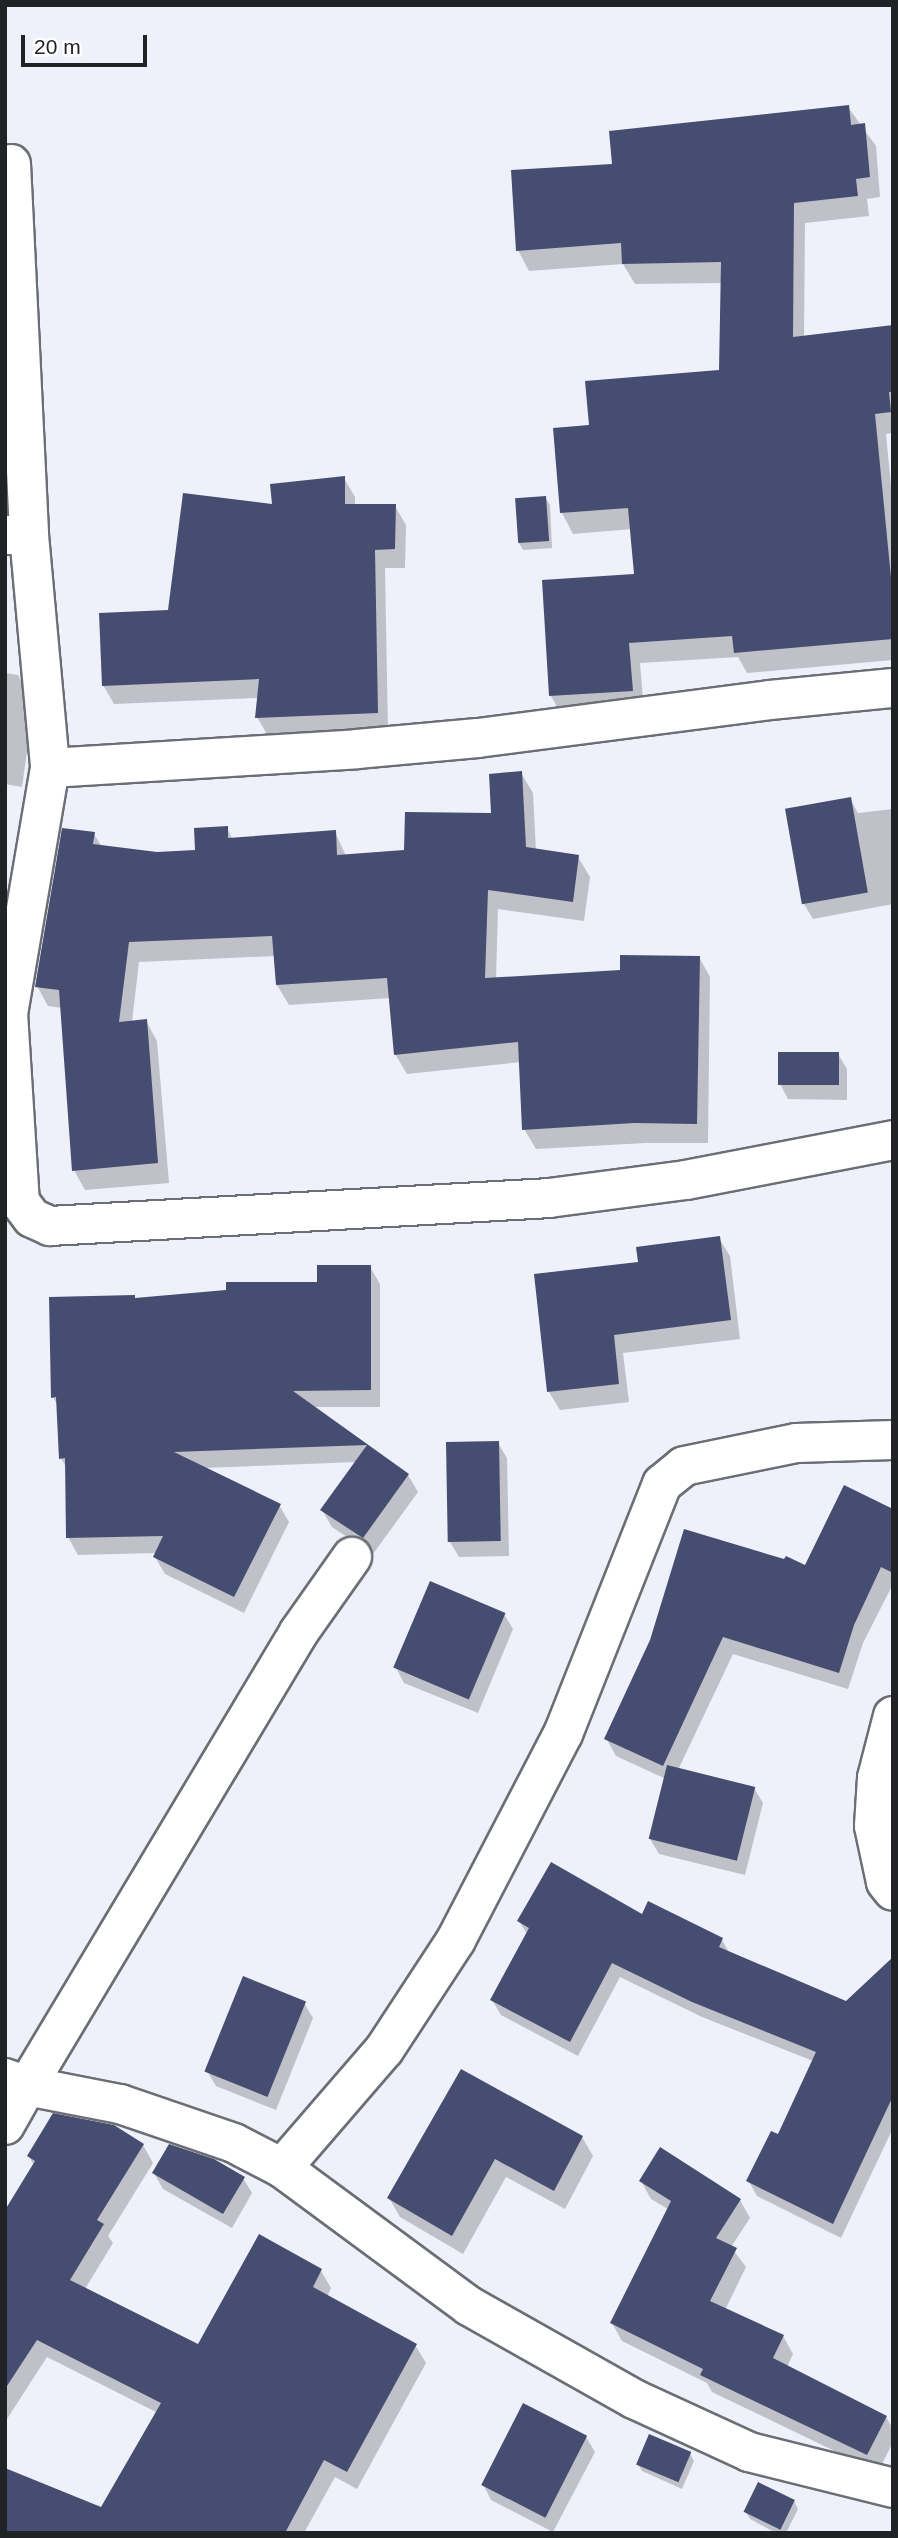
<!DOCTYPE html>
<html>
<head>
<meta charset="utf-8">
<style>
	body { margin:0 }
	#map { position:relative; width:898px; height:2538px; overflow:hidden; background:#eff1fa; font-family:Arial,sans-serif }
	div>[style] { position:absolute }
	.shadow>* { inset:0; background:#0003 }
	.building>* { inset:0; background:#454d71; transform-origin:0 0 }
	.roads { filter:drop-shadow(2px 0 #6c6e75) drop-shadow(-2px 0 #6c6e75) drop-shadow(0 2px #6c6e75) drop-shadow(0 -2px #6c6e75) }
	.minor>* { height:38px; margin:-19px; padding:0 19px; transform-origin:19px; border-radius:19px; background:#fff }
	span { translate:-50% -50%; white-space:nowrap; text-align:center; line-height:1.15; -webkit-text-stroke:7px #fff; paint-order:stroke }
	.frame { position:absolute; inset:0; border:7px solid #212225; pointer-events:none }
	.scale { position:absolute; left:21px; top:35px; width:126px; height:32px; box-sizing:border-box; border:4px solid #212225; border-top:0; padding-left:9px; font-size:21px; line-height:24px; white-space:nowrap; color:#212225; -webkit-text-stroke:5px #fff; paint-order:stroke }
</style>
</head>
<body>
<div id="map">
	<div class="shadow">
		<i style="clip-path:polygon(848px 107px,876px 146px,880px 197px,867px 199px,869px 216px,805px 223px,804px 338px,893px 327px,893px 433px,886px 434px,893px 507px,893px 660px,747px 673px,738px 657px,640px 663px,644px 711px,563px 717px,551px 696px,544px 581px,635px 576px,632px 529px,573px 534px,562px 513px,555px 430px,591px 427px,721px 371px,722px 283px,635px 284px,623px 264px,529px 271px,518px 250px,614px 166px)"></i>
		<i style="clip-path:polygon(344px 478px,355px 497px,355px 506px,395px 506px,406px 525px,405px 568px,385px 568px,388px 732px,268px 736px,257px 717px,259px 698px,114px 704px,103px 685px,169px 612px,274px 506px)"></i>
		<i style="clip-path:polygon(545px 497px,550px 505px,552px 548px,523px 550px,519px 543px)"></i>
		<i style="clip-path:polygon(5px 673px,18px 675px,30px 695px,32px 717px,22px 787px,5px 784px)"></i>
		<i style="clip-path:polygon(521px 773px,533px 793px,536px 851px,578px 857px,590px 877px,584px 921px,498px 909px,496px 979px,622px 972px,699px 957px,710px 977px,708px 1143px,646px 1143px,536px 1149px,524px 1129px,521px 1062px,407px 1074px,395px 1054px,390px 998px,289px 1005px,277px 985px,275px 956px,139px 962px,132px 1022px,146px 1021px,157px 1041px,169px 1183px,85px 1190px,74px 1170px,62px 1008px,48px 1006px,37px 986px,94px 834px,102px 847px,157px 854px,197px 852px,227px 828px,233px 840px,335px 832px,346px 856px,406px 852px,493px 814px)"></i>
		<i style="clip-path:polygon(850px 799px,858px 813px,893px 809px,893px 904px,813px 919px,804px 904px,787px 811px)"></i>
		<i style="clip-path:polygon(838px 1054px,847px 1069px,847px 1100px,788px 1099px,780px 1084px)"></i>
		<i style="clip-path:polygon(719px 1238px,730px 1256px,740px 1339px,623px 1353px,629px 1402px,560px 1410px,549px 1392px,640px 1264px)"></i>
		<i style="clip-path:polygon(370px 1267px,380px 1284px,380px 1407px,313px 1407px,408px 1475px,418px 1492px,373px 1554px,332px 1527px,322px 1510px,357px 1462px,203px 1468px,279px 1505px,289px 1522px,244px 1613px,165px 1574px,155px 1557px,156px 1553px,78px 1555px,68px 1537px,67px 1469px,61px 1458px,58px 1406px,53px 1397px,136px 1299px,318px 1283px)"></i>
		<i style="clip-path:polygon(498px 1443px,507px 1458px,509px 1556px,459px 1557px,450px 1542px)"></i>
		<i style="clip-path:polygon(893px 1511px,893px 1584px,863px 1643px,848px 1689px,733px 1654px,678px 1770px,754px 1788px,763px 1803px,745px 1875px,659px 1854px,650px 1839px,666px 1779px,616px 1756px,606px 1738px,652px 1640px,806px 1567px)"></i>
		<i style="clip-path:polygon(504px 1614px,513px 1629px,478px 1713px,404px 1683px,396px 1668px)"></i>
		<i style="clip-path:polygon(642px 1916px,722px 1940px,730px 1954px,846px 2003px,893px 1959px,893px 2128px,841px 2238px,757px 2196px,748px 2180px,779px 2137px,813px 2061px,702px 2017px,620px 1977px,578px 2056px,501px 2015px,492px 2000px,527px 1934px,519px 1921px)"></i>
		<i style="clip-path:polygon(304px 2003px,313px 2018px,276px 2110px,216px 2086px,207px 2071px)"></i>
		<i style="clip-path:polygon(461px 2071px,582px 2137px,593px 2156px,565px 2209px,506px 2177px,463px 2254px,400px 2217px,389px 2198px)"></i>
		<i style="clip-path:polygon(143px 2145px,153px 2163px,108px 2236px,113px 2243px,85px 2289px,198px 2346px,321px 2271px,331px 2288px,327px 2297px,415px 2345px,426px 2363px,357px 2489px,335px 2477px,304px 2533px,5px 2533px,101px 2509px,158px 2413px,47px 2357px,5px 2422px,5px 2214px,34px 2166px,29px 2156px)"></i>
		<i style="clip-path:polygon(154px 2173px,243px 2178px,252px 2193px,232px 2228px,163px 2189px)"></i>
		<i style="clip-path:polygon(641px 2181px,740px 2200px,750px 2218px,731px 2247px,746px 2267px,725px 2310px,783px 2336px,793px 2354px,787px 2367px,886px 2417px,893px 2429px,893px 2442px,878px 2472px,712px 2392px,707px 2383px,622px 2341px,612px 2323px,668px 2209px,651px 2199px)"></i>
		<i style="clip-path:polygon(586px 2437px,595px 2452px,553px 2532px,491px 2500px,483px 2484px)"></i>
		<i style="clip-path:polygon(690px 2454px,694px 2461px,682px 2489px,642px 2471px,638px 2464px)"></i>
		<i style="clip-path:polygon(794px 2501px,798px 2509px,786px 2533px,776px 2533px,750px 2519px,746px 2512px)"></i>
	</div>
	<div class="building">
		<i style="clip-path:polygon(849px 105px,851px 125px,865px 123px,870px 177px,856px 179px,858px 196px,794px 203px,793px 337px,893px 325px,893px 392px,889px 392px,891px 412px,875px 414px,893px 598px,893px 639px,734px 653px,732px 636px,629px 643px,633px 691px,549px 696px,542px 580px,634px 574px,628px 508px,560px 513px,553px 428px,589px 425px,585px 381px,719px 370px,721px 262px,622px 264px,621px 243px,516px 251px,511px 170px,612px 164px,609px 131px)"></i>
		<i style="clip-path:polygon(345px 476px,345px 504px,396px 504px,395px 549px,375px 550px,378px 713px,255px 718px,259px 679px,102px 686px,99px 613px,168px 610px,183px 493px,272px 504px,270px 484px)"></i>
		<i style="left:546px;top:496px;width:45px;height:31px;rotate:86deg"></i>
		<i style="clip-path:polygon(522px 771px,526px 847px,579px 855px,573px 902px,488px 890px,485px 978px,620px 970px,620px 955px,700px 956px,697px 1124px,634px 1123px,522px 1130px,518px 1042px,394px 1055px,387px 978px,276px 985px,272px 936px,129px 942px,119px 1022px,147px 1019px,158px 1163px,72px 1171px,59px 990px,35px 987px,62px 828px,95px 832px,93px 844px,157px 852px,195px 850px,194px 828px,228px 826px,228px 838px,336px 830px,337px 855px,404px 850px,405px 812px,491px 813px,489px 774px)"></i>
		<i style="left:851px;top:797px;width:97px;height:67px;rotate:80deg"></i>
		<i style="left:778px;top:1052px;width:61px;height:33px"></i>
		<i style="clip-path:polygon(720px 1236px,731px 1320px,614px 1335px,619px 1384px,547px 1392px,534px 1274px,638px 1262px,636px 1247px)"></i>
		<i style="clip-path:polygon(317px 1265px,371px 1265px,371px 1390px,293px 1391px,409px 1474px,363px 1538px,320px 1510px,367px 1445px,174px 1452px,281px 1504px,234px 1597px,153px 1557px,163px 1536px,66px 1538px,65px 1458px,59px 1459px,56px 1397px,51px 1398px,49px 1297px,135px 1295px,135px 1298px,226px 1290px,226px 1282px,317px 1282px)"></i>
		<i style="left:499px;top:1441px;width:100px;height:53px;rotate:89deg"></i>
		<i style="clip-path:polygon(844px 1485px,893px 1509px,893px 1573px,881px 1567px,854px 1625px,839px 1673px,723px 1637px,663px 1766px,604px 1739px,650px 1640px,684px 1529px,784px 1559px,786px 1556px,805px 1565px)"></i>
		<i style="left:430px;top:1581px;width:82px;height:94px;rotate:23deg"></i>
		<i style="left:667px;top:1765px;width:91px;height:76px;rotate:14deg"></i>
		<i style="clip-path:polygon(551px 1862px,642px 1914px,648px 1901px,723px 1938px,719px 1947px,846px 2001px,893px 1957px,893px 2096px,833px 2224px,746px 2181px,771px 2131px,778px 2134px,816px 2052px,692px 2002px,612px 1963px,570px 2042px,490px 2000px,529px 1928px,517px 1921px)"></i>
		<i style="left:243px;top:1976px;width:68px;height:103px;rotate:22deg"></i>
		<i style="clip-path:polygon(461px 2069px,583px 2136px,554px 2191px,495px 2159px,452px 2236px,387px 2198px)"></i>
		<i style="clip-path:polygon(53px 2113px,114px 2125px,144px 2144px,97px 2220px,104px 2224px,70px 2280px,198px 2344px,259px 2234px,322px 2269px,313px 2287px,417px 2344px,347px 2472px,324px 2460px,285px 2533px,5px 2533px,5px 2468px,101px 2507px,161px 2403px,37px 2340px,5px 2389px,5px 2210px,35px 2161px,27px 2156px)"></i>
		<i style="clip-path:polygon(169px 2144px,214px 2159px,245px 2177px,223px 2214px,152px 2173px)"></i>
		<i style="clip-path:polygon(660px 2147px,741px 2199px,716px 2238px,737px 2248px,710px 2301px,784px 2335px,773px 2358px,887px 2416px,867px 2455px,700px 2375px,703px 2369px,610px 2323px,671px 2201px,639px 2181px)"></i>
		<i style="left:523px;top:2403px;width:72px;height:92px;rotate:27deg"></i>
		<i style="left:649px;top:2434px;width:46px;height:33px;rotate:23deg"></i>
		<i style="left:758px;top:2482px;width:41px;height:33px;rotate:26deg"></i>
	</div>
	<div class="roads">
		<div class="minor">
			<i style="left:11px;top:164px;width:371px;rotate:87.2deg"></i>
			<i style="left:5px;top:535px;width:24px"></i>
			<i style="left:29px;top:535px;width:234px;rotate:84.8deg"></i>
			<i style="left:50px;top:768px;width:249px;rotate:99.7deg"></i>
			<i style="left:8px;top:1013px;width:189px;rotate:86.4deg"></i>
			<i style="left:20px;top:1202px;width:20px;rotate:53deg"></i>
			<i style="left:32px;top:1218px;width:20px;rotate:24deg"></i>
			<i style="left:50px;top:1226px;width:500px;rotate:-3.2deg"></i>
			<i style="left:549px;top:1198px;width:138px;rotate:-7.5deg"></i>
			<i style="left:686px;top:1180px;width:211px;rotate:-10.9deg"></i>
			<i style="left:50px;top:768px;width:308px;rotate:-3.5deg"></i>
			<i style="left:357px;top:749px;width:121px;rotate:-5.2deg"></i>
			<i style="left:478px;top:738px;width:294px;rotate:-7.4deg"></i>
			<i style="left:770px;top:700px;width:124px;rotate:-5.6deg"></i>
			<i style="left:893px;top:1716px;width:64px;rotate:104.5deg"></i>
			<i style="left:877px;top:1778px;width:48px;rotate:93.6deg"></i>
			<i style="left:874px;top:1826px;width:57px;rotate:77.9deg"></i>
			<i style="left:886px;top:1882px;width:11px;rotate:52deg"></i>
			<i style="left:5px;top:2078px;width:23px;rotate:20deg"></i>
			<i style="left:27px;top:2086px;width:529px;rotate:-59.07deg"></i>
			<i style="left:299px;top:1632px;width:92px;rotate:-54.8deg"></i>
			<i style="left:5px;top:2125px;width:45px;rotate:-60.6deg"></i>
			<i style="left:27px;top:2086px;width:95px;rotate:11deg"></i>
			<i style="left:120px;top:2104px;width:120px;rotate:18.9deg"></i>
			<i style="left:234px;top:2143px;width:54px;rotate:27.5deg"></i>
			<i style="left:282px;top:2168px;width:232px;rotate:36.4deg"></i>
			<i style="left:469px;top:2306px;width:189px;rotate:29.4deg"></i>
			<i style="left:634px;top:2399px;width:127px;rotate:24.7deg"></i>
			<i style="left:749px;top:2452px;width:148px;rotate:14deg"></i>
			<i style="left:282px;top:2168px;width:156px;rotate:-49.2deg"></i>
			<i style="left:384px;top:2050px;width:131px;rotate:-56.8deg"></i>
			<i style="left:456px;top:1940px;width:232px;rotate:-62.6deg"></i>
			<i style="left:563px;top:1734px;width:269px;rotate:-68.4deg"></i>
			<i style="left:662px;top:1484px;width:28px;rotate:-39deg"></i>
			<i style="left:684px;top:1466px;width:114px;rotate:-11.6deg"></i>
			<i style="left:796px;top:1443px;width:97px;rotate:-1.8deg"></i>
		</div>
	</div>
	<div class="frame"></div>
	<div class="scale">20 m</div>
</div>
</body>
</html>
